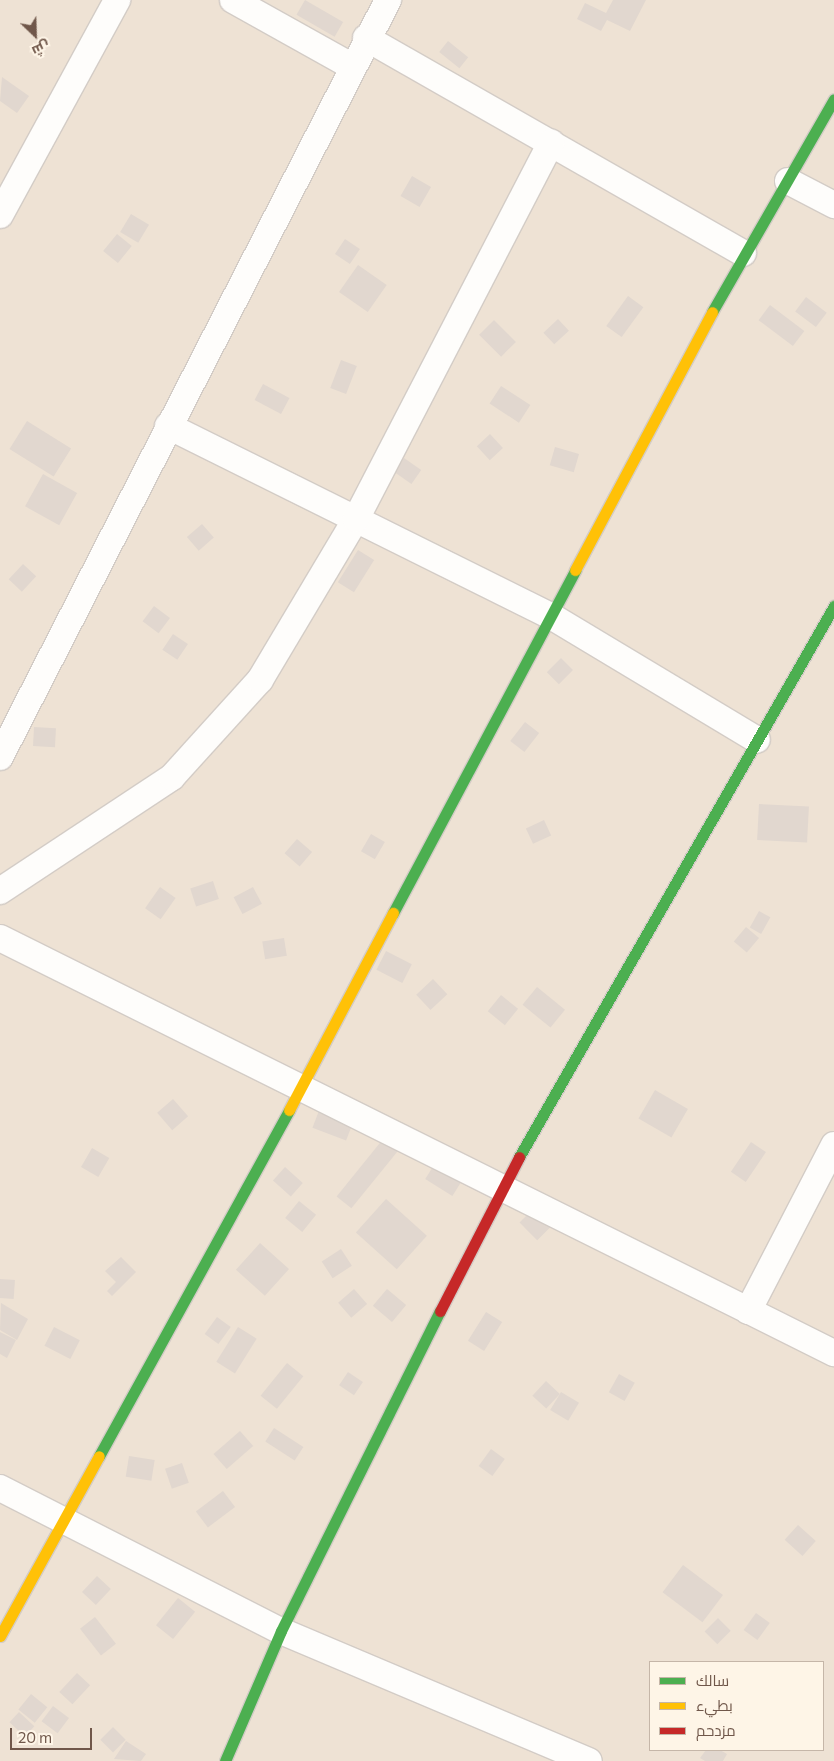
<!DOCTYPE html>
<html>
<head>
<meta charset="utf-8">
<style>
	body { margin:0 }
	#map { position:relative; width:834px; height:1761px; overflow:hidden; background:#f5efe7; font-family:Commissioner,Cairo,sans-serif }
	div>[style] { position:absolute }
	.residential>* { inset:0; background:#eee2d4 }
	.building>* { inset:0; background:#e1d7cf; transform-origin:0 0 }
	.roads { filter:drop-shadow(1px 0 #d3ccc6) drop-shadow(-1px 0 #d3ccc6) drop-shadow(0 1px #d3ccc6) drop-shadow(0 -1px #d3ccc6) }
	.street>* { height:26px; margin:-13px; padding:0 13px; transform-origin:13px; border-radius:13px; background:#fefdfb }
	.fast>* { height:11px; margin:-5.5px; padding:0 5.5px; transform-origin:5.5px; border-radius:5.5px; background:#4caf50 }
	.slow>* { height:11px; margin:-5.5px; padding:0 5.5px; transform-origin:5.5px; border-radius:5.5px; background:#ffc107 }
	.jam>* { height:11px; margin:-5.5px; padding:0 5.5px; transform-origin:5.5px; border-radius:5.5px; background:#c62828 }
	span { translate:-50% -50%; white-space:nowrap; text-align:center; line-height:1.15; -webkit-text-stroke:4.5px #fef5e7; paint-order:stroke }
	.legend { position:absolute; left:649px; top:1661px; width:175px; height:90px; box-sizing:border-box; background:#fef5e7; border:1px solid #c5b6a8; margin:0; padding:6px 9px; list-style:none; font-size:15px; color:#70574a }
	.legend li { display:flex; align-items:center; gap:10px; height:25px }
	.legend b { width:25px; border:1px solid #c5b6a8 }
	.north { position:absolute; left:10px; top:10px; width:50px; height:50px; -webkit-text-stroke:4px #fef5e7; paint-order:stroke; rotate:156deg; font-size:14px; font-weight:700; line-height:20px; text-align:center; color:#70574a }
	.north::after { content:''; display:block; margin:auto; width:18px; height:22px; background:#70574a; clip-path:polygon(50% 0,100% 100%,50% 72%,0 100%) }
	.scale { position:absolute; left:10px; top:1728px; width:82px; height:22px; box-sizing:border-box; border:2px solid #70574a; border-top:0; padding-left:6px; font-size:15px; line-height:18px; white-space:nowrap; color:#70574a; -webkit-text-stroke:4px #fef5e7; paint-order:stroke }
</style>
</head>
<body>
<div id="map">
	<div class="residential">
		<i style="clip-path:polygon(evenodd,0 0,834px 0,834px 1761px,0 1761px,0 0,650px 1662px,823px 1662px,823px 1750px,650px 1750px,650px 1662px)"></i>
	</div>
	<div class="building">
		<i style="left:305px;top:0;width:44px;height:17px;rotate:30deg"></i>
		<i style="clip-path:polygon(613px 0,646px 0,630px 31px,607px 20px,601px 31px,577px 19px,585px 3px,606px 13px)"></i>
		<i style="left:448px;top:41px;width:26px;height:14px;rotate:39deg"></i>
		<i style="clip-path:polygon(2px 77px,29px 96px,17px 113px,0 101px)"></i>
		<i style="left:412px;top:176px;width:22px;height:23px;rotate:30deg"></i>
		<i style="left:131px;top:214px;width:21px;height:21px;rotate:31deg"></i>
		<i style="left:117px;top:234px;width:19px;height:22px;rotate:39deg"></i>
		<i style="left:345px;top:239px;width:18px;height:18px;rotate:34deg"></i>
		<i style="left:358px;top:265px;width:35px;height:33px;rotate:35deg"></i>
		<i style="left:628px;top:296px;width:19px;height:37px;rotate:36deg"></i>
		<i style="left:806px;top:297px;width:26px;height:18px;rotate:37deg"></i>
		<i style="left:770px;top:305px;width:43px;height:19px;rotate:37deg"></i>
		<i style="left:558px;top:319px;width:16px;height:20px;rotate:47deg"></i>
		<i style="left:494px;top:320px;width:31px;height:21px;rotate:45deg"></i>
		<i style="left:341px;top:360px;width:17px;height:30px;rotate:21deg"></i>
		<i style="left:263px;top:384px;width:30px;height:18px;rotate:28deg"></i>
		<i style="left:501px;top:386px;width:35px;height:21px;rotate:33deg"></i>
		<i style="left:27px;top:421px;width:52px;height:33px;rotate:32deg"></i>
		<i style="left:490px;top:434px;width:19px;height:18px;rotate:47deg"></i>
		<i style="left:555px;top:447px;width:25px;height:19px;rotate:16deg"></i>
		<i style="left:404px;top:458px;width:21px;height:17px;rotate:35deg"></i>
		<i style="left:43px;top:474px;width:39px;height:37px;rotate:29deg"></i>
		<i style="left:202px;top:524px;width:18px;height:20px;rotate:49deg"></i>
		<i style="left:358px;top:550px;width:19px;height:38px;rotate:32deg"></i>
		<i style="left:23px;top:564px;width:18px;height:21px;rotate:43deg"></i>
		<i style="left:154px;top:606px;width:20px;height:19px;rotate:37deg"></i>
		<i style="left:173px;top:634px;width:18px;height:19px;rotate:34deg"></i>
		<i style="left:561px;top:658px;width:17px;height:20px;rotate:45deg"></i>
		<i style="left:525px;top:722px;width:18px;height:24px;rotate:38deg"></i>
		<i style="left:34px;top:727px;width:22px;height:19px;rotate:3deg"></i>
		<i style="left:759px;top:804px;width:50px;height:36px;rotate:3deg"></i>
		<i style="left:544px;top:820px;width:17px;height:20px;rotate:65deg"></i>
		<i style="left:371px;top:834px;width:16px;height:20px;rotate:30deg"></i>
		<i style="left:297px;top:839px;width:20px;height:19px;rotate:41deg"></i>
		<i style="left:213px;top:881px;width:19px;height:24px;rotate:72deg"></i>
		<i style="left:160px;top:887px;width:19px;height:26px;rotate:35deg"></i>
		<i style="left:253px;top:887px;width:19px;height:22px;rotate:62deg"></i>
		<i style="left:759px;top:911px;width:13px;height:19px;rotate:29deg"></i>
		<i style="left:746px;top:927px;width:17px;height:19px;rotate:40deg"></i>
		<i style="left:284px;top:938px;width:18px;height:22px;rotate:81deg"></i>
		<i style="left:386px;top:951px;width:29px;height:21px;rotate:27deg"></i>
		<i style="left:433px;top:979px;width:21px;height:23px;rotate:47deg"></i>
		<i style="left:537px;top:987px;width:36px;height:23px;rotate:39deg"></i>
		<i style="left:501px;top:995px;width:22px;height:21px;rotate:39deg"></i>
		<i style="left:655px;top:1090px;width:38px;height:33px;rotate:30deg"></i>
		<i style="left:325px;top:1095px;width:36px;height:35px;rotate:21deg"></i>
		<i style="left:173px;top:1099px;width:23px;height:21px;rotate:49deg"></i>
		<i style="left:392px;top:1128px;width:19px;height:88px;rotate:39deg"></i>
		<i style="left:751px;top:1142px;width:18px;height:36px;rotate:34deg"></i>
		<i style="left:92px;top:1148px;width:20px;height:22px;rotate:30deg"></i>
		<i style="left:439px;top:1157px;width:32px;height:26px;rotate:32deg"></i>
		<i style="left:285px;top:1167px;width:24px;height:18px;rotate:42deg"></i>
		<i style="left:386px;top:1199px;width:55px;height:45px;rotate:42deg"></i>
		<i style="left:299px;top:1201px;width:22px;height:22px;rotate:39deg"></i>
		<i style="left:540px;top:1202px;width:25px;height:29px;rotate:45deg"></i>
		<i style="left:260px;top:1243px;width:39px;height:36px;rotate:42deg"></i>
		<i style="left:341px;top:1249px;width:20px;height:23px;rotate:57deg"></i>
		<i style="clip-path:polygon(121px 1257px,136px 1272px,112px 1296px,107px 1291px,116px 1282px,105px 1271px)"></i>
		<i style="left:0;top:1279px;width:15px;height:19px;rotate:4deg"></i>
		<i style="left:354px;top:1289px;width:20px;height:21px;rotate:49deg"></i>
		<i style="left:387px;top:1289px;width:25px;height:22px;rotate:40deg"></i>
		<i style="clip-path:polygon(1px 1303px,28px 1319px,17px 1340px,0 1330px)"></i>
		<i style="left:486px;top:1312px;width:19px;height:34px;rotate:32deg"></i>
		<i style="left:217px;top:1317px;width:17px;height:21px;rotate:36deg"></i>
		<i style="left:54px;top:1327px;width:29px;height:21px;rotate:27deg"></i>
		<i style="left:238px;top:1327px;width:22px;height:41px;rotate:32deg"></i>
		<i style="clip-path:polygon(0 1332px,16px 1340px,7px 1358px,0 1354px)"></i>
		<i style="left:287px;top:1363px;width:21px;height:42px;rotate:39deg"></i>
		<i style="left:348px;top:1372px;width:18px;height:16px;rotate:34deg"></i>
		<i style="left:619px;top:1374px;width:18px;height:21px;rotate:29deg"></i>
		<i style="left:546px;top:1381px;width:19px;height:20px;rotate:43deg"></i>
		<i style="left:561px;top:1392px;width:21px;height:21px;rotate:31deg"></i>
		<i style="left:274px;top:1428px;width:35px;height:16px;rotate:33deg"></i>
		<i style="left:240px;top:1431px;width:20px;height:35px;rotate:49deg"></i>
		<i style="left:491px;top:1449px;width:17px;height:21px;rotate:36deg"></i>
		<i style="left:129px;top:1456px;width:26px;height:21px;rotate:9deg"></i>
		<i style="left:182px;top:1463px;width:21px;height:18px;rotate:71deg"></i>
		<i style="left:223px;top:1491px;width:20px;height:34px;rotate:53deg"></i>
		<i style="left:798px;top:1525px;width:24px;height:20px;rotate:42deg"></i>
		<i style="left:683px;top:1565px;width:50px;height:34px;rotate:37deg"></i>
		<i style="left:97px;top:1576px;width:19px;height:22px;rotate:43deg"></i>
		<i style="left:178px;top:1598px;width:22px;height:35px;rotate:39deg"></i>
		<i style="left:756px;top:1613px;width:17px;height:21px;rotate:36deg"></i>
		<i style="left:95px;top:1617px;width:34px;height:19px;rotate:52deg"></i>
		<i style="left:718px;top:1618px;width:18px;height:19px;rotate:45deg"></i>
		<i style="left:77px;top:1673px;width:18px;height:26px;rotate:43deg"></i>
		<i style="left:31px;top:1694px;width:21px;height:20px;rotate:39deg"></i>
		<i style="left:53px;top:1706px;width:20px;height:19px;rotate:37deg"></i>
		<i style="left:19px;top:1712px;width:21px;height:14px;rotate:43deg"></i>
		<i style="left:113px;top:1727px;width:18px;height:18px;rotate:45deg"></i>
		<i style="clip-path:polygon(126px 1741px,146px 1754px,141px 1761px,114px 1759px)"></i>
		<i style="clip-path:polygon(706px 1750px,720px 1750px,727px 1754px,723px 1761px,705px 1761px,700px 1758px)"></i>
	</div>
	<div class="roads">
		<div class="street">
			<i style="left:233px;top:0;width:135px;rotate:29.2deg"></i>
			<i style="left:366px;top:38px;width:434px;rotate:29.7deg"></i>
			<i style="left:788px;top:181px;width:52px;rotate:27.6deg"></i>
			<i style="left:0;top:215px;width:245px;rotate:-61.4deg"></i>
			<i style="left:168px;top:426px;width:428px;rotate:26.4deg"></i>
			<i style="left:551px;top:616px;width:240px;rotate:31deg"></i>
			<i style="left:0;top:757px;width:851px;rotate:-62.86deg"></i>
			<i style="left:0;top:891px;width:206px;rotate:-33.5deg"></i>
			<i style="left:172px;top:777px;width:131px;rotate:-47.8deg"></i>
			<i style="left:260px;top:680px;width:187px;rotate:-59.2deg"></i>
			<i style="left:356px;top:519px;width:424px;rotate:-62.6deg"></i>
			<i style="left:0;top:938px;width:932px;rotate:26.46deg"></i>
			<i style="left:748px;top:1311px;width:187px;rotate:-62.6deg"></i>
			<i style="left:0;top:1488px;width:315px;rotate:27deg"></i>
			<i style="left:281px;top:1631px;width:334px;rotate:22.9deg"></i>
		</div>
		<div class="fast">
			<i style="left:712px;top:312px;width:245px;rotate:-60.2deg"></i>
			<i style="left:393px;top:913px;width:388px;rotate:-62deg"></i>
			<i style="left:519px;top:1157px;width:635px;rotate:-60.24deg"></i>
			<i style="left:99px;top:1456px;width:395px;rotate:-61.2deg"></i>
			<i style="left:225px;top:1761px;width:142px;rotate:-66.7deg"></i>
			<i style="left:281px;top:1631px;width:357px;rotate:-63.6deg"></i>
		</div>
		<div class="slow">
			<i style="left:575px;top:570px;width:292px;rotate:-62deg"></i>
			<i style="left:289px;top:1110px;width:223px;rotate:-62.2deg"></i>
			<i style="left:0;top:1636px;width:205px;rotate:-61.2deg"></i>
		</div>
		<div class="jam">
			<i style="left:440px;top:1311px;width:173px;rotate:-62.8deg"></i>
		</div>
	</div>
	<ul class="legend">
	<li><b style="height:6px;background:#4caf50"></b>سالك</li>
	<li><b style="height:6px;background:#ffc107"></b>بطيء</li>
	<li><b style="height:6px;background:#c62828"></b>مزدحم</li>
	</ul>
	<div class="north">ش</div>
	<div class="scale">20 m</div>
</div>
</body>
</html>
